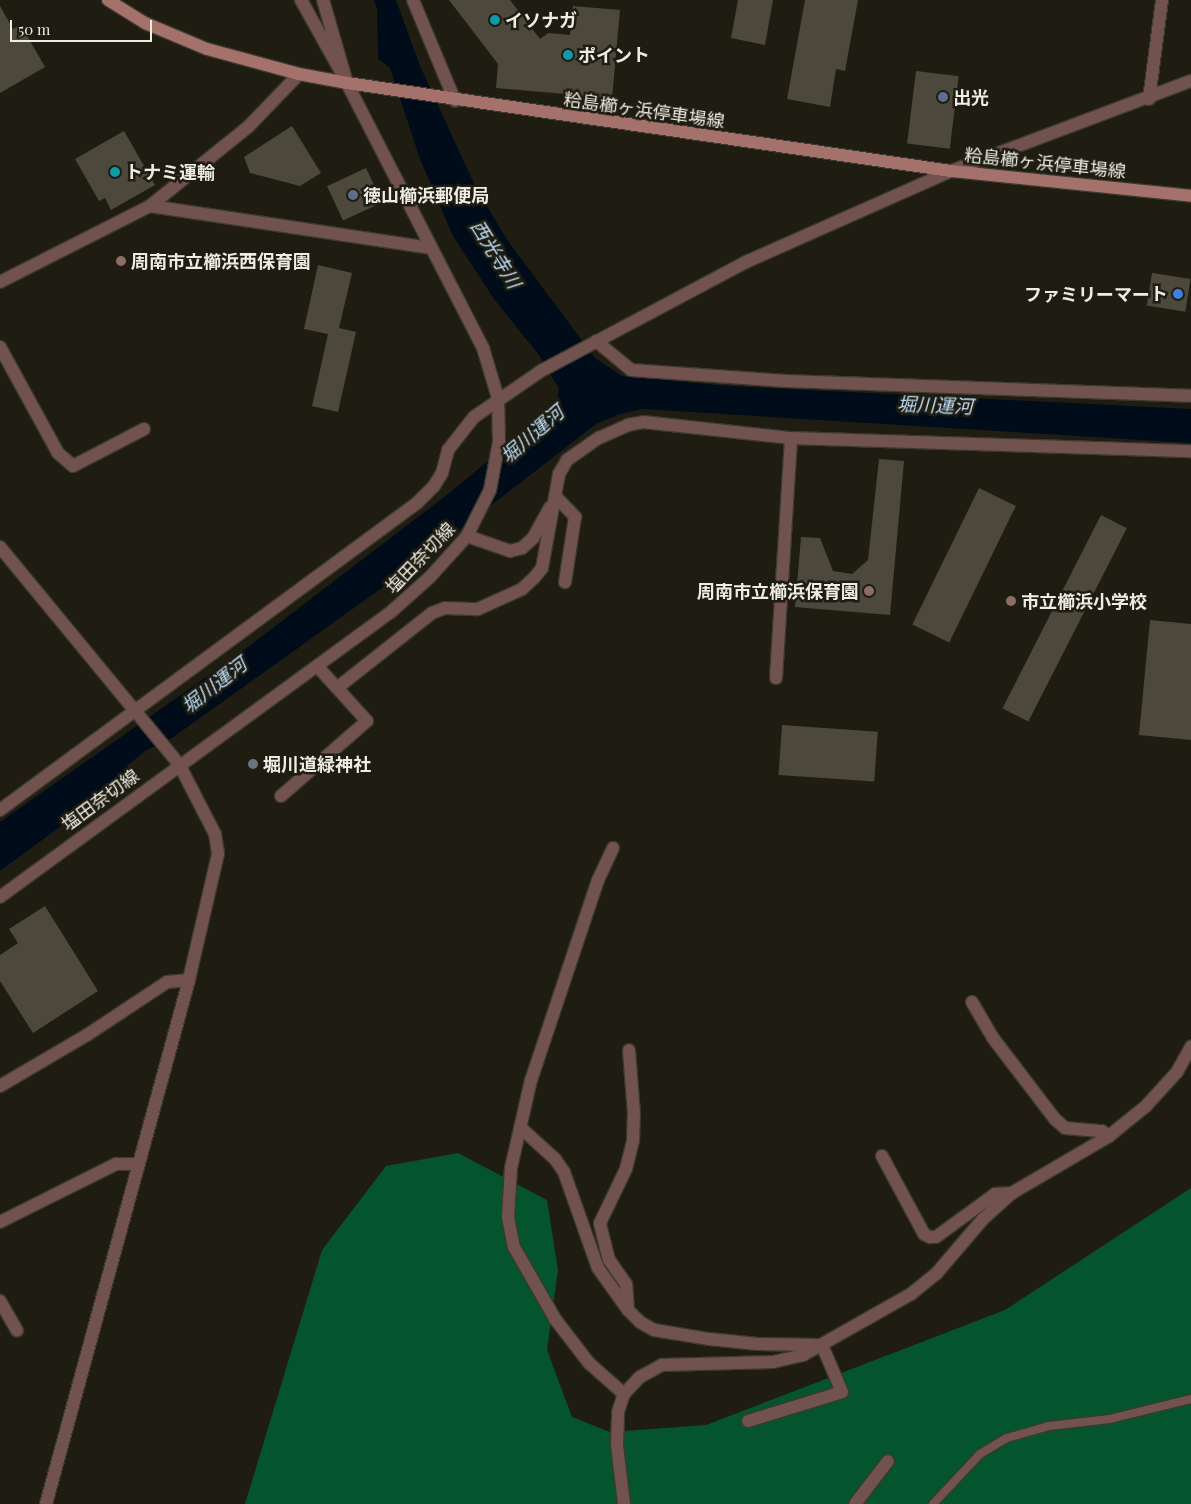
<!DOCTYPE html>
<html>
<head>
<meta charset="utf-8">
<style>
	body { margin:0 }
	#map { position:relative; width:1191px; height:1504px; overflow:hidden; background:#1f1c11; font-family:"Playfair Display","Noto Sans JP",serif }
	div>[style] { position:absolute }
	.forest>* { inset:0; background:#04542d }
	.water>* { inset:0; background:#000c19 }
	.building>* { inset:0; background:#4c493c; transform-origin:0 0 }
	.roads { filter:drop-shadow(1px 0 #3c392f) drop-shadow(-1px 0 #3c392f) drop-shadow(0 1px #3c392f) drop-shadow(0 -1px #3c392f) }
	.service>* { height:8px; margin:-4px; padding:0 4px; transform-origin:4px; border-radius:4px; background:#72524f }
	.minor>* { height:12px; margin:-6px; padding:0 6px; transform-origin:6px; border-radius:6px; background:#72524f }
	.tertiary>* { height:12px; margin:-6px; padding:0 6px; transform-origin:6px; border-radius:6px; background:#72524f }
	.secondary>* { height:12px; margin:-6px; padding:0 6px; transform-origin:6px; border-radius:6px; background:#a4716b }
	.dots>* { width:14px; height:14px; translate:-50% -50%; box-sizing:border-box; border:2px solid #1f1c11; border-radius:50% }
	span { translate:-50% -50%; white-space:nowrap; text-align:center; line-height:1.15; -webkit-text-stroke:5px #1f1c11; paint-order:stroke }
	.poi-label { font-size:18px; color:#eeece4; font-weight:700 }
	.left { translate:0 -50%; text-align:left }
	.right { translate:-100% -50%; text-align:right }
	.street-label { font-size:18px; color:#eeece4 }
	.water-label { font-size:19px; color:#bddef9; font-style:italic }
	.scale { position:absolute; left:10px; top:20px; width:142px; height:22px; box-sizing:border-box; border:2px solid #eeece4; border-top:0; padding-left:6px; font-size:15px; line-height:18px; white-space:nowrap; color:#eeece4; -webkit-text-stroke:4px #1f1c11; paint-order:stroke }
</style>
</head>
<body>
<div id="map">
	<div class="forest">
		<i style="clip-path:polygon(458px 1153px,547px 1200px,558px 1270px,547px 1350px,572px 1417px,610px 1432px,706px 1425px,1005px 1310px,1191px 1188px,1191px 1504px,245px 1504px,322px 1250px,386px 1166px)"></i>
	</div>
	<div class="water">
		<i style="clip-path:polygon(374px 0,396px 0,420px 66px,476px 188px,508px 241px,595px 358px,622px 376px,728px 386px,1191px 409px,1191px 443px,643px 409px,620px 414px,596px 424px,414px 565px,172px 738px,145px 751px,127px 766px,133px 773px,0 871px,0 822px,232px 659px,452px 491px,556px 404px,559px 389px,539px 355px,494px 299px,453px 236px,420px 159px,390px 68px,378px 59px,377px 9px)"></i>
	</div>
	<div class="building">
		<i style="clip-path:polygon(449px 0,510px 0,540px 39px,548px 33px,570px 35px,573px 6px,620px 10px,612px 98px,496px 88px,498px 64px)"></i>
		<i style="clip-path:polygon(738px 0,773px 0,765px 45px,731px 38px)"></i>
		<i style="clip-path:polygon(805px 0,858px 0,845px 71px,836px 69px,830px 107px,787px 99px)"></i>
		<i style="clip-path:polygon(0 6px,13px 29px,21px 25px,45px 67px,0 93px)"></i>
		<i style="left:916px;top:71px;width:43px;height:73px;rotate:7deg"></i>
		<i style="clip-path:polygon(292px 126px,321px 173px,300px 186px,250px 173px,244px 157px)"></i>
		<i style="clip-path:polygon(124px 131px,155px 185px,111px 210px,105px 198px,99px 201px,75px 159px)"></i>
		<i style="left:366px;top:168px;width:38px;height:43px;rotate:65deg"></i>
		<i style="clip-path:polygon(318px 265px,352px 273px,339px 328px,356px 332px,338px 412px,312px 406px,328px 334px,304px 329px)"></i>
		<i style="left:1152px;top:273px;width:39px;height:33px;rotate:9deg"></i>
		<i style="clip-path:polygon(879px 459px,904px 461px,890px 615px,795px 607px,801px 537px,820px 538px,833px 571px,852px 574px,868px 560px)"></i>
		<i style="left:979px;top:488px;width:41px;height:152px;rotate:26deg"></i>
		<i style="left:1101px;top:515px;width:29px;height:217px;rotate:27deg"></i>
		<i style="clip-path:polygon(1150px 620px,1191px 624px,1191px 740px,1139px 735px)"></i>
		<i style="left:782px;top:725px;width:96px;height:50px;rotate:4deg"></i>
		<i style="clip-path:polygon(45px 906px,98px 991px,33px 1033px,0 981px,0 955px,18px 943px,9px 929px)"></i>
	</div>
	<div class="roads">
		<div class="service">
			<i style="left:933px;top:1504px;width:69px;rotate:-46.8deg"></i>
			<i style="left:980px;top:1454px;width:31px;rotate:-31deg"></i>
			<i style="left:1007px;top:1438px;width:44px;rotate:-15.9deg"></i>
			<i style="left:1049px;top:1426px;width:61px;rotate:-6.5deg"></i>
			<i style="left:1110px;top:1419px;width:83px;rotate:-13.9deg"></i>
		</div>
		<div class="minor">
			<i style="left:301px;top:0;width:82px;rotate:60.9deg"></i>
			<i style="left:413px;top:0;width:109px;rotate:67.4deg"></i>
			<i style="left:1149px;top:99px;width:100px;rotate:-82.5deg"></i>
			<i style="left:150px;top:206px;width:283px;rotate:8.5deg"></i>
			<i style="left:0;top:282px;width:168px;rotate:-26.9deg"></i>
			<i style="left:150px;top:206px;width:127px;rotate:-38.9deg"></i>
			<i style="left:249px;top:126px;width:72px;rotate:-46.1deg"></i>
			<i style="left:596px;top:341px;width:45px;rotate:39.6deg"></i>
			<i style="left:631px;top:370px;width:155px;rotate:4.1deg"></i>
			<i style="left:786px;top:381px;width:405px;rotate:2.1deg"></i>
			<i style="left:0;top:347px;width:121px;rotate:61.3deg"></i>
			<i style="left:58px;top:453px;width:20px;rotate:41deg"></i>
			<i style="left:73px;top:466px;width:80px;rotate:-27.5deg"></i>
			<i style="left:556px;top:497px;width:28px;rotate:46deg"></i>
			<i style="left:575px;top:517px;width:66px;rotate:98.7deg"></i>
			<i style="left:467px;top:536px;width:46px;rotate:19.2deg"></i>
			<i style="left:510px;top:551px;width:12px;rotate:-14deg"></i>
			<i style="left:522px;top:548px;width:15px;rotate:-42deg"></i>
			<i style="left:533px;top:538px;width:35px;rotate:-61deg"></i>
			<i style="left:0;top:547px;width:281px;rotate:50.5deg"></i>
			<i style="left:179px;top:764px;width:79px;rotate:62.8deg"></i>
			<i style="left:215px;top:834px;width:20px;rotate:81deg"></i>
			<i style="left:218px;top:854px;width:129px;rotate:103deg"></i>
			<i style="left:189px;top:980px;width:543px;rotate:105.26deg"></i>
			<i style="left:776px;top:678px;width:240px;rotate:-86.4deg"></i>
			<i style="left:337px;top:688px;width:121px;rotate:-38.3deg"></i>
			<i style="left:432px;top:613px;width:14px;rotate:-21deg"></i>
			<i style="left:445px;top:608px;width:33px;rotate:2deg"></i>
			<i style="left:478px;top:609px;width:48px;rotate:-24.4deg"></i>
			<i style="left:522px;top:589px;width:16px;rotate:-43deg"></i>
			<i style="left:534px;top:578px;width:13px;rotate:-51deg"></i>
			<i style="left:542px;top:568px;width:96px;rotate:-79.7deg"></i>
			<i style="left:559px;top:474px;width:16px;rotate:-60deg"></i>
			<i style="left:567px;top:460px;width:39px;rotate:-35deg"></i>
			<i style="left:599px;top:438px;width:32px;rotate:-24deg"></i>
			<i style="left:628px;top:425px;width:15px;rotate:-11deg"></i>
			<i style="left:643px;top:422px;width:149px;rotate:6.2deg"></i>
			<i style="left:791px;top:438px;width:400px;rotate:1.9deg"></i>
			<i style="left:281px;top:796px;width:114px;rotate:-41.1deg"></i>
			<i style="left:367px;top:721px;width:74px;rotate:-132.3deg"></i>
			<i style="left:0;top:810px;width:518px;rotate:-36.36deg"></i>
			<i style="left:417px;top:503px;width:24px;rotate:-45deg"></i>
			<i style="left:434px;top:486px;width:15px;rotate:-58deg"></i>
			<i style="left:442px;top:473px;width:24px;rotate:-75deg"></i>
			<i style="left:448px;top:450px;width:42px;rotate:-51.8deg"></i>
			<i style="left:474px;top:417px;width:81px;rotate:-34.5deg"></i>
			<i style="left:541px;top:371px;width:234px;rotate:-28deg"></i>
			<i style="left:748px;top:261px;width:222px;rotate:-23.9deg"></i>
			<i style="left:951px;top:171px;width:256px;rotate:-20.6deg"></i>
			<i style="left:613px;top:848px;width:35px;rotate:115deg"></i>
			<i style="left:598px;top:880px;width:211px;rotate:108.5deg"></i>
			<i style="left:531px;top:1080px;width:90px;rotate:102.8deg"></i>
			<i style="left:511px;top:1168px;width:49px;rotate:93.5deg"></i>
			<i style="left:508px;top:1217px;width:31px;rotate:79deg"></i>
			<i style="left:514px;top:1247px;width:83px;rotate:60.3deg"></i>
			<i style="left:555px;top:1319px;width:56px;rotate:52.3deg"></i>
			<i style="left:589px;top:1363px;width:47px;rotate:41.5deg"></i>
			<i style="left:972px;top:1002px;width:42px;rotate:59.7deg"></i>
			<i style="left:993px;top:1038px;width:102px;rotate:52.6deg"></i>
			<i style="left:1055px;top:1119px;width:13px;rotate:42deg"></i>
			<i style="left:1065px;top:1128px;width:37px;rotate:5deg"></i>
			<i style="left:1102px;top:1131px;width:9px;rotate:36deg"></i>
			<i style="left:0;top:1086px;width:101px;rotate:-30.4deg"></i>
			<i style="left:87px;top:1035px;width:96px;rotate:-33.5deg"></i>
			<i style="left:167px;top:982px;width:22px;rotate:-5deg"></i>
			<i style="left:522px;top:1129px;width:45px;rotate:42.3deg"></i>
			<i style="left:555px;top:1159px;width:16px;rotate:55deg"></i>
			<i style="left:564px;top:1172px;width:102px;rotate:70.5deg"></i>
			<i style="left:598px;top:1268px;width:52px;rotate:54.5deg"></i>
			<i style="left:628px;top:1310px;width:17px;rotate:45deg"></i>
			<i style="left:640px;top:1322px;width:16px;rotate:30deg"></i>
			<i style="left:654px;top:1330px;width:56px;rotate:9.3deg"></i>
			<i style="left:709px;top:1339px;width:49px;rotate:5.8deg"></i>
			<i style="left:758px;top:1344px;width:61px;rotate:0.9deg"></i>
			<i style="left:882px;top:1156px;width:89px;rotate:61.7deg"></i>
			<i style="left:924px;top:1234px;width:7px;rotate:27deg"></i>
			<i style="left:930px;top:1237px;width:6px"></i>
			<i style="left:936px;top:1237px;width:73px;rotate:-36.1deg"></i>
			<i style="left:995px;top:1194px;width:17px;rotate:-3deg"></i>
			<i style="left:0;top:1222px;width:130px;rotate:-26.6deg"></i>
			<i style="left:116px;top:1164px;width:23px"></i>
			<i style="left:0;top:1301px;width:34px;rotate:60deg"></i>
			<i style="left:628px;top:1310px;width:26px;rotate:-94deg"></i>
			<i style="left:626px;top:1284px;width:29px;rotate:-125deg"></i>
			<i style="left:609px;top:1260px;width:38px;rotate:-104deg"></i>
			<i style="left:600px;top:1223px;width:60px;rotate:-64.3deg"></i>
			<i style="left:626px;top:1169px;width:30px;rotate:-76deg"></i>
			<i style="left:633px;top:1140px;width:26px;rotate:-88deg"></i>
			<i style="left:634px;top:1114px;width:64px;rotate:-94.5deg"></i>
			<i style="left:748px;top:1421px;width:98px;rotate:-17.1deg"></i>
			<i style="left:842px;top:1392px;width:51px;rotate:-113.1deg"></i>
			<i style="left:624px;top:1504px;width:59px;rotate:-96.8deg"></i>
			<i style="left:617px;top:1445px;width:33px;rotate:-88deg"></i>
			<i style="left:618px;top:1412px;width:19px;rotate:-72deg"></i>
			<i style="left:624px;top:1394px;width:23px;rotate:-47deg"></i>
			<i style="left:640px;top:1377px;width:25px;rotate:-29deg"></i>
			<i style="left:662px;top:1365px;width:111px;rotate:-1.5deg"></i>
			<i style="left:773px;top:1362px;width:31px;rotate:-13deg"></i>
			<i style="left:803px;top:1355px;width:124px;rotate:-29.5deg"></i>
			<i style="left:911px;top:1294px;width:32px;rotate:-39deg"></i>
			<i style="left:936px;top:1274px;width:72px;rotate:-49.5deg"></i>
			<i style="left:983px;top:1219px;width:39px;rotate:-42deg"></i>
			<i style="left:1012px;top:1193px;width:113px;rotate:-30.4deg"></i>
			<i style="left:1109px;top:1136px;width:48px;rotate:-39deg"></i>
			<i style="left:1146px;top:1106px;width:46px;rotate:-47.6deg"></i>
			<i style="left:1177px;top:1072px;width:29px;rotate:-61deg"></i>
			<i style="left:855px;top:1504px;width:54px;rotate:-52.5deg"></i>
		</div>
		<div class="tertiary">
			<i style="left:0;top:897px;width:485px;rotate:-36.1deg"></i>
			<i style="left:392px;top:611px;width:51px;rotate:-41.8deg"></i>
			<i style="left:430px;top:577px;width:55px;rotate:-47.9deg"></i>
			<i style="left:467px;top:536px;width:51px;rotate:-63.4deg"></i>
			<i style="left:490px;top:490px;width:49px;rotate:-79.4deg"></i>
			<i style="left:499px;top:442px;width:44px;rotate:-91.3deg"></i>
			<i style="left:498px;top:398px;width:52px;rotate:-106.7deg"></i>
			<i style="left:483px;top:348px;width:298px;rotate:-117.2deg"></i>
			<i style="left:347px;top:83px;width:86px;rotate:-106.1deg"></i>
		</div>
		<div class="secondary">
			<i style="left:108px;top:0;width:44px;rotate:31.9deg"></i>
			<i style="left:145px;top:23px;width:67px;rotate:22.8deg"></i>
			<i style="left:207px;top:49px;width:95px;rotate:15.2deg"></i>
			<i style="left:299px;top:74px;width:49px;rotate:10.6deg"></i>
			<i style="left:347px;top:83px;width:610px;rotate:8.29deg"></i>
			<i style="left:951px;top:171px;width:241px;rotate:5.9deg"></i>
		</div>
	</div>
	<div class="dots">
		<i style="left:495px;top:20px;background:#0f9aa8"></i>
		<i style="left:568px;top:55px;background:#0f9aa8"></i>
		<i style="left:943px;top:97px;background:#5c6f8a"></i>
		<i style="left:115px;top:172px;background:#0f9aa8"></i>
		<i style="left:353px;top:195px;background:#5c6f8a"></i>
		<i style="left:121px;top:261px;background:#8d6e63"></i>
		<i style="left:1178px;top:294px;background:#3f7fe0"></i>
		<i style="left:869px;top:591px;background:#8d6e63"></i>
		<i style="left:1011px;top:601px;background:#8d6e63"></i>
		<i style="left:253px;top:764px;background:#6b7280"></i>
	</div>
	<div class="poi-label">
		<span class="left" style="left:505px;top:20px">イソナガ</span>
		<span class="left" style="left:578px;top:55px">ポイント</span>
		<span class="left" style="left:953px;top:97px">出光</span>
		<span class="left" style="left:125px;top:172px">トナミ運輸</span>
		<span class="left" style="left:363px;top:195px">徳山櫛浜郵便局</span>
		<span class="left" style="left:131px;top:261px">周南市立櫛浜西保育園</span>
		<span class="right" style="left:1168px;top:294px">ファミリーマート</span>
		<span class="right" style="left:859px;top:591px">周南市立櫛浜保育園</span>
		<span class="left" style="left:1021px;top:601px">市立櫛浜小学校</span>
		<span class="left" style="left:263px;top:764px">堀川道緑神社</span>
	</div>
	<div class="street-label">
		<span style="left:644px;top:110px;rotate:8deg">粭島櫛ヶ浜停車場線</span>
		<span style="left:1045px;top:163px;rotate:6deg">粭島櫛ヶ浜停車場線</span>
		<span style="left:420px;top:558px;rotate:-46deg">塩田奈切線</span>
		<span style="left:100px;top:800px;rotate:-36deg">塩田奈切線</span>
	</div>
	<div class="water-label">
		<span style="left:496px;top:254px;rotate:58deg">西光寺川</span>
		<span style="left:935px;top:405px;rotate:2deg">堀川運河</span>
		<span style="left:532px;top:434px;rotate:-41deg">堀川運河</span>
		<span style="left:214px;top:685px;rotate:-38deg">堀川運河</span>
	</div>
	<div class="scale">50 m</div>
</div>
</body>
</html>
